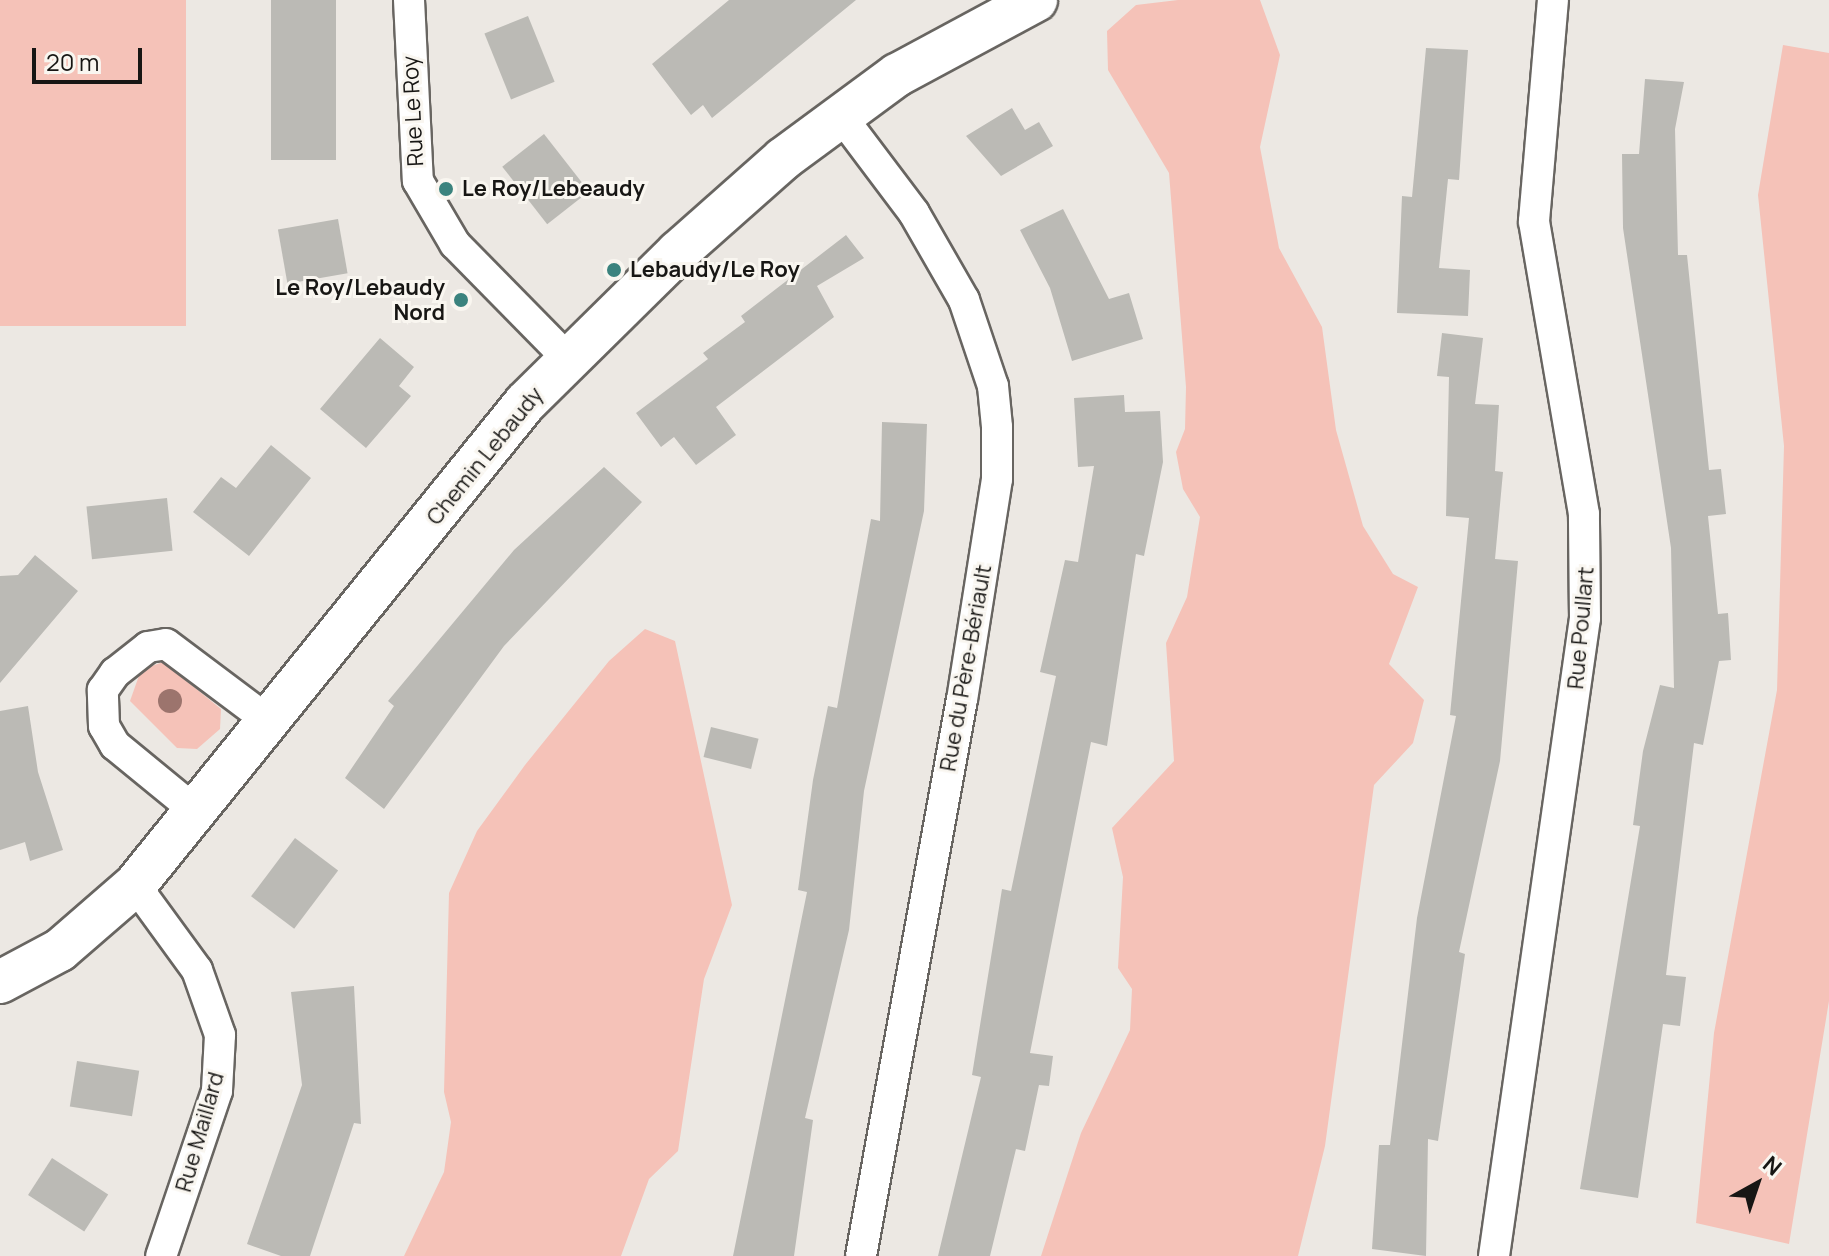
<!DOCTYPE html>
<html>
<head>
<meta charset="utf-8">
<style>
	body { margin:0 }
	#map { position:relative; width:1829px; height:1256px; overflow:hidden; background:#ece8e3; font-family:Manrope,sans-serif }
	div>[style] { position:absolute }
	.green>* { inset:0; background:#f5c2b8; transform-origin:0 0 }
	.building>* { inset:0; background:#bbbab5; transform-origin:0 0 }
	.roads { filter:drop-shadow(2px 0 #686561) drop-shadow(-2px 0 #686561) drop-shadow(0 2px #686561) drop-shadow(0 -2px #686561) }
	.street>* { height:30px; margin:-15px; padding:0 15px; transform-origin:15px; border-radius:15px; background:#fff }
	.secondary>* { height:42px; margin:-21px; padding:0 21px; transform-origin:21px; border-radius:21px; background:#fff }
	.trees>* { width:24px; height:24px; margin:-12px; border-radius:50%; background:#9c746d }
	.dots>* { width:22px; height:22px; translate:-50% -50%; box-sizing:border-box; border:4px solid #f9f6f0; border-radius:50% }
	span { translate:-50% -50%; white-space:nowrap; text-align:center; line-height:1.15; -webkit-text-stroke:6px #f9f6f0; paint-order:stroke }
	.street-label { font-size:22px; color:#171614 }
	.poi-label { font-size:22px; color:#171614; font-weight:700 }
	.left { translate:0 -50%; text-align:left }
	.right { translate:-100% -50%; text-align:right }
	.north { position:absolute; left:1717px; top:1144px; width:80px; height:80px; -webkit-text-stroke:6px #f9f6f0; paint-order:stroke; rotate:40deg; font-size:22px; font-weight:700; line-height:32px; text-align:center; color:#171614 }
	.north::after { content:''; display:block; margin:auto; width:28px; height:36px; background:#171614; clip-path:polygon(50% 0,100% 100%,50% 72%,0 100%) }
	.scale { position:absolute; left:32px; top:48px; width:110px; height:36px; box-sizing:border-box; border:4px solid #171614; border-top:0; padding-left:10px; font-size:24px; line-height:28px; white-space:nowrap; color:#171614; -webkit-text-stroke:6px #f9f6f0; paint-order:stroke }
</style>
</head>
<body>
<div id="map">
	<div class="green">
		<i style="left:0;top:0;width:186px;height:326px"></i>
		<i style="clip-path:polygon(1178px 0,1260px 0,1280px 55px,1260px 147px,1279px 248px,1322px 327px,1336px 430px,1363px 526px,1393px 574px,1418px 587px,1389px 664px,1424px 700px,1413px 743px,1374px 785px,1325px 1146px,1298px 1256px,1041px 1256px,1081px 1133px,1130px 1030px,1132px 989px,1118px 968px,1123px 877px,1112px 828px,1174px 761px,1166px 643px,1187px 597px,1200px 517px,1183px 489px,1176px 452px,1185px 429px,1186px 387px,1169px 173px,1108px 70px,1107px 31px,1136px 5px)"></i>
		<i style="clip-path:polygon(1783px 45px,1829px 53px,1829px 1001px,1789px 1244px,1696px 1223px,1714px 1033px,1777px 690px,1784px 446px,1758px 195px)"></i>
		<i style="clip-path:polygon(645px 629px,675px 641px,732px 905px,704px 979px,678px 1151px,649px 1179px,621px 1256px,404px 1256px,444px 1172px,451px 1122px,444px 1092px,449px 893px,477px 831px,525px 765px,609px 661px)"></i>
		<i style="clip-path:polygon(163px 662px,221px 709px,220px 729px,197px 749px,177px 748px,130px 701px,141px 670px)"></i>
	</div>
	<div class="building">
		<i style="left:271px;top:0;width:65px;height:160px"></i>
		<i style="clip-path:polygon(729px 0,856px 0,712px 118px,703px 105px,691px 115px,652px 64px)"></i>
		<i style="left:528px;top:16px;width:71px;height:47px;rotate:68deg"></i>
		<i style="clip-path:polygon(1426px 48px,1468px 50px,1459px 180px,1448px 179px,1439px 268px,1470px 270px,1468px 316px,1397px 313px,1402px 196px,1412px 197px)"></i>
		<i style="clip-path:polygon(1645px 79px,1684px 82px,1675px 129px,1678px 255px,1687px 255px,1709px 470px,1721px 469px,1726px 514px,1708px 516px,1718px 614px,1728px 613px,1731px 660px,1719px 661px,1703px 745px,1694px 743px,1666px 975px,1686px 977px,1680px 1026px,1663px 1024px,1638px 1198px,1580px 1189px,1640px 826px,1633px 825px,1643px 751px,1660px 685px,1674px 688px,1671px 548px,1623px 228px,1622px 154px,1639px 154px)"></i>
		<i style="clip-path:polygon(1012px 108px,1025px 130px,1039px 122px,1053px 146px,1001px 176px,966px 136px)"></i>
		<i style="left:544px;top:134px;width:73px;height:53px;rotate:52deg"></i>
		<i style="clip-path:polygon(1063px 209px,1109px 299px,1129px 293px,1143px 339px,1072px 361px,1050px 288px,1020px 230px)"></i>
		<i style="left:338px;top:219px;width:55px;height:61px;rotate:80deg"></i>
		<i style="clip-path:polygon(846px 235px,864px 258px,817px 286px,834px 317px,716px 407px,736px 435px,696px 465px,674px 437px,661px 447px,636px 413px,708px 359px,703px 353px,745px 322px,741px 316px)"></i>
		<i style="clip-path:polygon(1442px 333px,1483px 338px,1475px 404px,1499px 405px,1495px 471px,1503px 472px,1495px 559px,1518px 561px,1500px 761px,1459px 952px,1465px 954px,1438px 1141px,1428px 1139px,1426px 1256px,1372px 1249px,1379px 1145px,1390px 1145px,1417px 918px,1456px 716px,1450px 715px,1469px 518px,1446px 516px,1449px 377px,1437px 376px)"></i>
		<i style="clip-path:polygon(380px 338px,414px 367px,399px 386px,411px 396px,366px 448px,320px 409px)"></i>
		<i style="clip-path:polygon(1124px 395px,1125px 412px,1160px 411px,1163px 462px,1144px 556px,1136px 554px,1107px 746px,1091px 742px,1030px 1053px,1053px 1056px,1049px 1086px,1039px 1085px,1025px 1151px,1016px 1149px,990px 1256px,938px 1256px,981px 1077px,972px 1075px,1002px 889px,1011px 891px,1056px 676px,1040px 672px,1065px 560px,1078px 562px,1094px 466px,1078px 467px,1074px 398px)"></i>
		<i style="clip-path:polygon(882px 422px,927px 424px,924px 511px,864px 791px,849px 930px,805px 1118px,813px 1120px,794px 1256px,733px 1256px,807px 892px,798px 890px,813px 780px,828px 706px,837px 708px,871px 519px,880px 521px)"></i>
		<i style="clip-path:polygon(271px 445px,311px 478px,249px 556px,193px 512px,221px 477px,236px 488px)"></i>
		<i style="clip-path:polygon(604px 467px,642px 502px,504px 646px,384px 809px,345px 778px,394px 706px,388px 701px,514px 550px)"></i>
		<i style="left:167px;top:498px;width:53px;height:81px;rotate:84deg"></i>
		<i style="clip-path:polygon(35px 555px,78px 591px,0 683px,0 576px,18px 575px)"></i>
		<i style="clip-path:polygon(28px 706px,38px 772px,63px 850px,30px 861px,25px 842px,0 850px,0 711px)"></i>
		<i style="left:711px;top:727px;width:49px;height:31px;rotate:14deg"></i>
		<i style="left:295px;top:838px;width:54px;height:73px;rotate:37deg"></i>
		<i style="clip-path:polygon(354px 986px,361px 1124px,354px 1123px,310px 1256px,281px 1256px,247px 1244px,302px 1085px,291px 992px)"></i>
		<i style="left:77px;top:1061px;width:63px;height:46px;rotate:9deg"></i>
		<i style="left:52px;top:1158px;width:67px;height:44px;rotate:33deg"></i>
	</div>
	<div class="roads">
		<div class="street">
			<i style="left:409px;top:0;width:181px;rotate:87.2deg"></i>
			<i style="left:418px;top:181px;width:73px;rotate:59.6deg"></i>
			<i style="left:455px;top:244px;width:160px;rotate:45.5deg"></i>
			<i style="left:841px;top:116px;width:121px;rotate:53deg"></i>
			<i style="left:914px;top:213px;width:100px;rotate:60.1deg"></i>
			<i style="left:964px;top:300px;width:91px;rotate:71.4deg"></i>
			<i style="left:993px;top:386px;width:41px;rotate:84.4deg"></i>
			<i style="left:997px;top:427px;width:52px;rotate:90deg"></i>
			<i style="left:997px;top:479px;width:223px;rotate:99deg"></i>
			<i style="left:962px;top:699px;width:566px;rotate:100.28deg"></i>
			<i style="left:198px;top:813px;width:107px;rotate:-140.7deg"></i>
			<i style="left:115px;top:745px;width:22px;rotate:-120deg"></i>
			<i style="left:104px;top:726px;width:36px;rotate:-92deg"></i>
			<i style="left:103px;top:690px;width:21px;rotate:-55deg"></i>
			<i style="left:115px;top:673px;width:42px;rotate:-38.2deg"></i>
			<i style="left:148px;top:647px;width:18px;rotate:-9deg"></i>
			<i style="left:166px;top:644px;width:130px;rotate:36.9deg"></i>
			<i style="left:135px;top:885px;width:105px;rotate:53.9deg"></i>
			<i style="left:197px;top:970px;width:69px;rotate:70.5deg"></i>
			<i style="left:220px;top:1035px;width:56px;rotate:93.1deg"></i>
			<i style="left:217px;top:1091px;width:174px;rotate:108.7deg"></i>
			<i style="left:1494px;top:1256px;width:644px;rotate:-81.88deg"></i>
			<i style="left:1585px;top:618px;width:104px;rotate:-90.6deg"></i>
			<i style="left:1584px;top:514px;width:297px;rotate:-99.7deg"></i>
			<i style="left:1534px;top:221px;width:222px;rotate:-85.1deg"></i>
		</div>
		<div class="secondary">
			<i style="left:0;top:982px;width:68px;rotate:-28.1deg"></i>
			<i style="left:60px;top:950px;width:99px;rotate:-40.9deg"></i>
			<i style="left:135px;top:885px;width:620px;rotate:-51.02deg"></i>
			<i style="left:525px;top:403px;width:215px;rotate:-44.6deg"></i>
			<i style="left:678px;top:252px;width:140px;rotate:-41.5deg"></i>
			<i style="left:783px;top:159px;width:142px;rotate:-36.4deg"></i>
			<i style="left:897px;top:75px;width:158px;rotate:-28.3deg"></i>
		</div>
	</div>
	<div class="trees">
		<i style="left:170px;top:701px"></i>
	</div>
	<div class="dots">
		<i style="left:446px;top:189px;background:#3b837e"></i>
		<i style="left:614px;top:270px;background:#3b837e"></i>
		<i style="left:461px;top:300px;background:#3b837e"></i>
	</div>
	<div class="street-label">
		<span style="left:413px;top:111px;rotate:-93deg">Rue Le Roy</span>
		<span style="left:485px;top:456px;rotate:-51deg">Chemin Lebaudy</span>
		<span style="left:1581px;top:628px;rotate:-85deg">Rue Poullart</span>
		<span style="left:966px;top:668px;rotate:-80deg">Rue du Père-Bériault</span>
		<span style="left:200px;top:1132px;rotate:-74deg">Rue Maillard</span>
	</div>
	<div class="poi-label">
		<span class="left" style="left:462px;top:189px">Le Roy/Lebeaudy</span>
		<span class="left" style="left:630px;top:270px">Lebaudy/Le Roy</span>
		<span class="right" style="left:445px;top:300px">Le Roy/Lebaudy<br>Nord</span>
	</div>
	<div class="north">N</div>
	<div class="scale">20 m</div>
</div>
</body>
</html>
